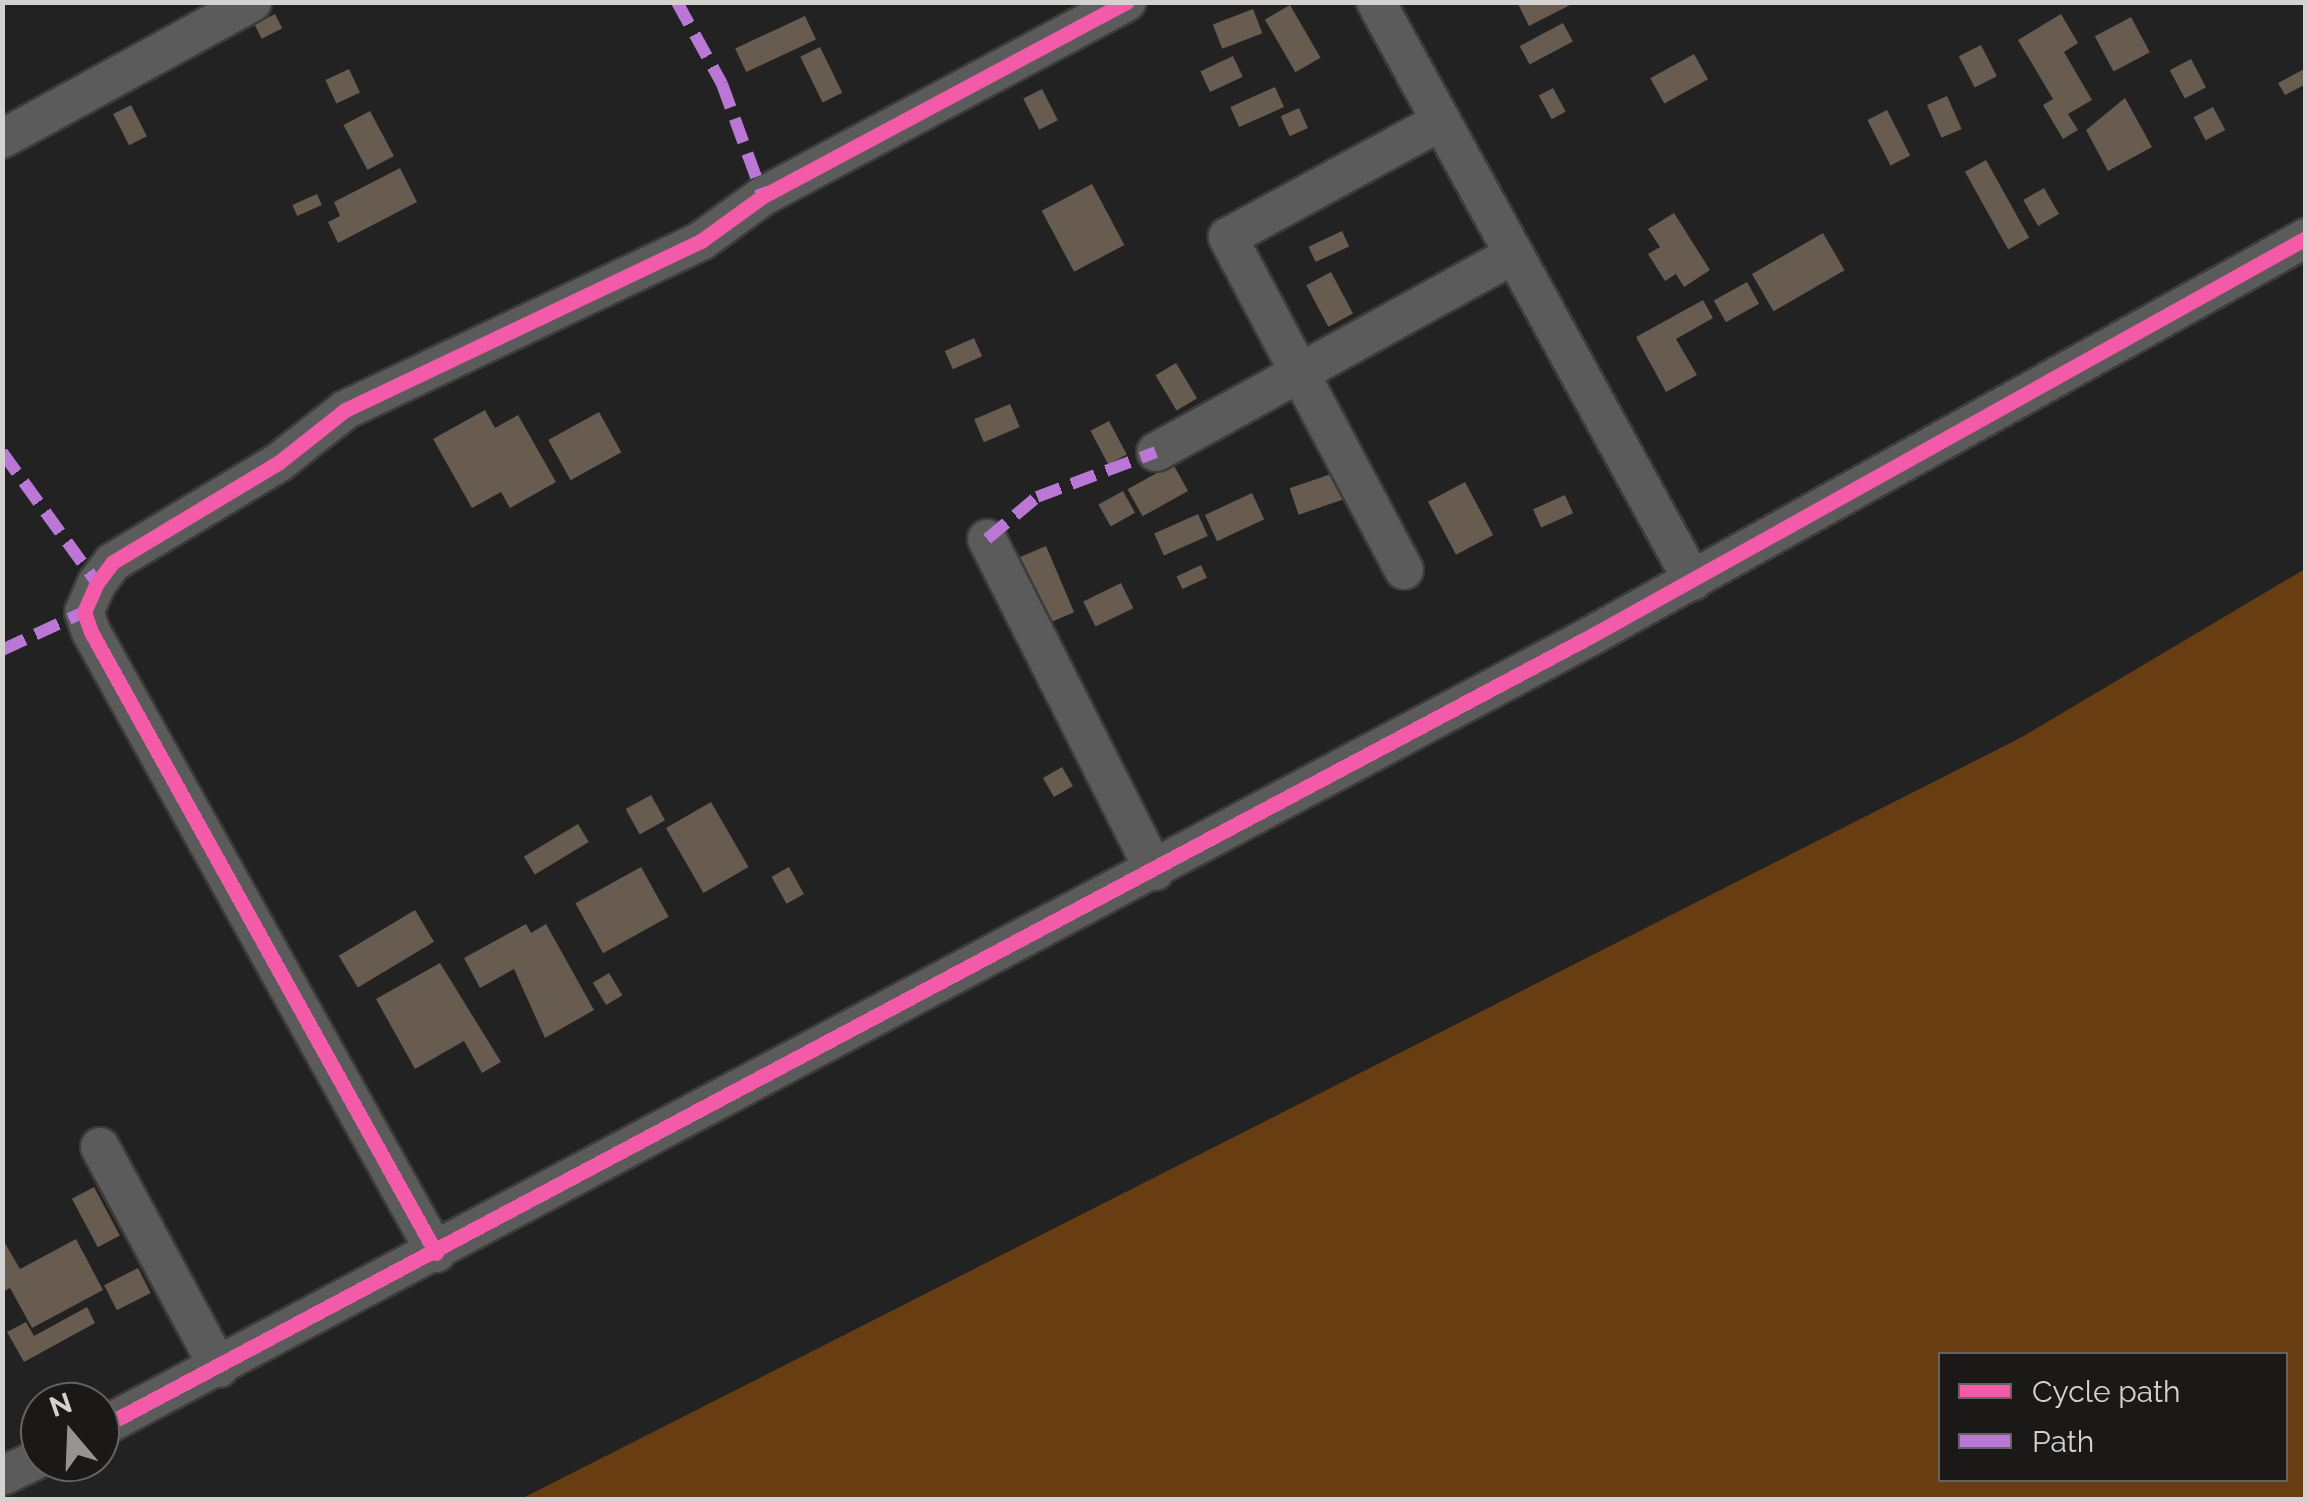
<!DOCTYPE html>
<html>
<head>
<meta charset="utf-8">
<style>
	body { margin:0 }
	#map { position:relative; width:2308px; height:1502px; overflow:hidden; background:#232222; font-family:Raleway,sans-serif }
	div>[style] { position:absolute }
	.water>* { inset:0; background:#683d11 }
	.building>* { inset:0; background:#685b4f; transform-origin:0 0 }
	.roads { filter:drop-shadow(2px 0 #3d3c3a) drop-shadow(-2px 0 #3d3c3a) drop-shadow(0 2px #3d3c3a) drop-shadow(0 -2px #3d3c3a) }
	.minor>* { height:38px; margin:-19px; padding:0 19px; transform-origin:19px; border-radius:19px; background:#5c5b5b }
	.quiet>* { height:12px; margin-top:-6px; transform-origin:0; background:repeating-linear-gradient(90deg,#ba77d6 0 25px,transparent 0 37px) }
	.cycleway>* { height:15px; margin:-7.5px; padding:0 7.5px; transform-origin:7.5px; border-radius:7.5px; background:#f35aa7 }
	span { translate:-50% -50%; white-space:nowrap; text-align:center; line-height:1.15; -webkit-text-stroke:10px #1b1917; paint-order:stroke }
	.frame { position:absolute; inset:0; border:5px solid #d3d2d0; pointer-events:none }
	.legend { position:absolute; left:1938px; top:1352px; width:350px; height:130px; box-sizing:border-box; background:#1b1917; border:2px solid #656361; margin:0; padding:12px 18px; list-style:none; font-size:30px; color:#d3d2d0 }
	.legend li { display:flex; align-items:center; gap:20px; height:50px }
	.legend b { width:50px; border:2px solid #656361 }
	.north { position:absolute; left:20px; top:1382px; width:100px; height:100px; box-sizing:border-box; background:#1b1917; border:2px solid #656361; border-radius:50%; rotate:341deg; font-size:28px; font-weight:700; line-height:40px; text-align:center; color:#d3d2d0 }
	.north::after { content:''; display:block; margin:auto; width:35px; height:45px; background:#959493; clip-path:polygon(50% 0,100% 100%,50% 72%,0 100%) }
</style>
</head>
<body>
<div id="map">
	<div class="water">
		<i style="clip-path:polygon(evenodd,2305px 569px,2305px 1499px,521px 1499px,2022px 737px,2305px 569px,1940px 1354px,2286px 1354px,2286px 1480px,1940px 1480px,1940px 1354px)"></i>
	</div>
	<div class="building">
		<i style="clip-path:polygon(1517px 2px,1576px 2px,1529px 26px)"></i>
		<i style="left:1290px;top:5px;width:61px;height:29px;rotate:60deg"></i>
		<i style="left:1253px;top:9px;width:26px;height:43px;rotate:69deg"></i>
		<i style="left:275px;top:14px;width:16px;height:23px;rotate:63deg"></i>
		<i style="clip-path:polygon(2061px 14px,2078px 43px,2064px 52px,2092px 100px,2068px 114px,2078px 130px,2063px 139px,2043px 105px,2053px 99px,2018px 40px)"></i>
		<i style="left:805px;top:16px;width:26px;height:77px;rotate:65deg"></i>
		<i style="left:2131px;top:17px;width:40px;height:41px;rotate:62deg"></i>
		<i style="left:1563px;top:23px;width:21px;height:49px;rotate:62deg"></i>
		<i style="left:1981px;top:45px;width:35px;height:25px;rotate:63deg"></i>
		<i style="left:820px;top:47px;width:51px;height:22px;rotate:64deg"></i>
		<i style="left:1694px;top:54px;width:29px;height:50px;rotate:61deg"></i>
		<i style="left:1233px;top:56px;width:23px;height:36px;rotate:65deg"></i>
		<i style="left:2191px;top:59px;width:32px;height:24px;rotate:62deg"></i>
		<i style="clip-path:polygon(2306px 68px,2306px 84px,2285px 95px,2278px 83px)"></i>
		<i style="left:349px;top:69px;width:26px;height:26px;rotate:65deg"></i>
		<i style="left:1275px;top:87px;width:22px;height:49px;rotate:66deg"></i>
		<i style="left:1553px;top:88px;width:27px;height:16px;rotate:62deg"></i>
		<i style="left:1042px;top:89px;width:35px;height:21px;rotate:63deg"></i>
		<i style="left:1947px;top:96px;width:36px;height:22px;rotate:66deg"></i>
		<i style="clip-path:polygon(2125px 98px,2152px 147px,2108px 171px,2086px 130px)"></i>
		<i style="left:131px;top:105px;width:35px;height:20px;rotate:63deg"></i>
		<i style="left:2213px;top:107px;width:26px;height:22px;rotate:62deg"></i>
		<i style="left:1299px;top:108px;width:22px;height:20px;rotate:66deg"></i>
		<i style="left:1887px;top:110px;width:51px;height:22px;rotate:63deg"></i>
		<i style="left:370px;top:111px;width:51px;height:30px;rotate:62deg"></i>
		<i style="left:1986px;top:160px;width:89px;height:24px;rotate:61deg"></i>
		<i style="clip-path:polygon(400px 168px,417px 202px,338px 243px,328px 222px,340px 216px,334px 202px)"></i>
		<i style="left:1092px;top:184px;width:69px;height:57px;rotate:62deg"></i>
		<i style="left:2044px;top:188px;width:30px;height:24px;rotate:60deg"></i>
		<i style="left:317px;top:194px;width:12px;height:27px;rotate:66deg"></i>
		<i style="clip-path:polygon(1674px 213px,1710px 270px,1684px 287px,1676px 274px,1665px 281px,1648px 254px,1660px 247px,1648px 229px)"></i>
		<i style="left:1342px;top:231px;width:17px;height:37px;rotate:65deg"></i>
		<i style="left:1823px;top:233px;width:43px;height:82px;rotate:60deg"></i>
		<i style="left:1331px;top:272px;width:47px;height:28px;rotate:62deg"></i>
		<i style="left:1747px;top:282px;width:25px;height:38px;rotate:61deg"></i>
		<i style="clip-path:polygon(1703px 300px,1713px 318px,1676px 339px,1697px 375px,1666px 392px,1636px 337px)"></i>
		<i style="left:974px;top:338px;width:20px;height:32px;rotate:66deg"></i>
		<i style="left:1176px;top:363px;width:41px;height:24px;rotate:59deg"></i>
		<i style="left:1010px;top:404px;width:25px;height:39px;rotate:67deg"></i>
		<i style="clip-path:polygon(485px 410px,495px 428px,518px 415px,556px 482px,510px 508px,501px 492px,472px 508px,433px 439px)"></i>
		<i style="left:599px;top:412px;width:46px;height:58px;rotate:61deg"></i>
		<i style="left:1109px;top:421px;width:38px;height:21px;rotate:62deg"></i>
		<i style="left:1173px;top:464px;width:31px;height:52px;rotate:61deg"></i>
		<i style="left:1334px;top:473px;width:28px;height:47px;rotate:71deg"></i>
		<i style="left:1465px;top:482px;width:60px;height:42px;rotate:62deg"></i>
		<i style="left:1123px;top:491px;width:25px;height:28px;rotate:61deg"></i>
		<i style="left:1252px;top:493px;width:29px;height:52px;rotate:65deg"></i>
		<i style="left:1565px;top:495px;width:20px;height:35px;rotate:66deg"></i>
		<i style="left:1198px;top:514px;width:24px;height:48px;rotate:66deg"></i>
		<i style="left:1046px;top:546px;width:72px;height:30px;rotate:67deg"></i>
		<i style="left:1201px;top:565px;width:14px;height:27px;rotate:65deg"></i>
		<i style="left:1121px;top:583px;width:28px;height:42px;rotate:64deg"></i>
		<i style="left:1062px;top:767px;width:22px;height:22px;rotate:60deg"></i>
		<i style="left:651px;top:795px;width:29px;height:29px;rotate:61deg"></i>
		<i style="left:711px;top:802px;width:75px;height:52px;rotate:60deg"></i>
		<i style="left:578px;top:824px;width:21px;height:63px;rotate:59deg"></i>
		<i style="left:641px;top:867px;width:57px;height:75px;rotate:61deg"></i>
		<i style="left:789px;top:867px;width:31px;height:20px;rotate:61deg"></i>
		<i style="left:415px;top:910px;width:37px;height:89px;rotate:59deg"></i>
		<i style="clip-path:polygon(526px 924px,531px 933px,546px 924px,594px 1010px,545px 1038px,514px 969px,480px 988px,464px 958px)"></i>
		<i style="clip-path:polygon(440px 963px,501px 1062px,482px 1073px,464px 1041px,415px 1069px,376px 999px)"></i>
		<i style="left:609px;top:973px;width:26px;height:19px;rotate:59deg"></i>
		<i style="left:94px;top:1187px;width:55px;height:25px;rotate:62deg"></i>
		<i style="clip-path:polygon(2px 1238px,20px 1269px,76px 1239px,103px 1290px,32px 1328px,10px 1288px,2px 1292px)"></i>
		<i style="left:138px;top:1268px;width:28px;height:38px;rotate:63deg"></i>
		<i style="clip-path:polygon(87px 1307px,95px 1323px,24px 1362px,7px 1332px,26px 1322px,34px 1336px)"></i>
	</div>
	<div class="roads">
		<div class="minor">
			<i style="left:1376px;top:2px;width:660px;rotate:61.3deg"></i>
			<i style="left:2px;top:139px;width:285px;rotate:-28.7deg"></i>
			<i style="left:1156px;top:452px;width:409px;rotate:-28.9deg"></i>
			<i style="left:987px;top:539px;width:372px;rotate:63.2deg"></i>
			<i style="left:1404px;top:570px;width:377px;rotate:-117.9deg"></i>
			<i style="left:1228px;top:237px;width:243px;rotate:-28.5deg"></i>
			<i style="left:100px;top:1147px;width:251px;rotate:61.7deg"></i>
			<i style="left:436px;top:1253px;width:710px;rotate:-119.05deg"></i>
			<i style="left:91px;top:632px;width:21px;rotate:-109deg"></i>
			<i style="left:84px;top:612px;width:32px;rotate:-66deg"></i>
			<i style="left:97px;top:583px;width:26px;rotate:-53deg"></i>
			<i style="left:113px;top:562px;width:192px;rotate:-31deg"></i>
			<i style="left:278px;top:463px;width:85px;rotate:-38.3deg"></i>
			<i style="left:345px;top:410px;width:394px;rotate:-25.4deg"></i>
			<i style="left:701px;top:241px;width:77px;rotate:-36deg"></i>
			<i style="left:763px;top:196px;width:412px;rotate:-28.1deg"></i>
			<i style="left:100px;top:1428px;width:1686px;rotate:-27.98deg"></i>
			<i style="left:1589px;top:637px;width:821px;rotate:-29.1deg"></i>
			<i style="left:2px;top:1476px;width:42px;rotate:-25.3deg"></i>
		</div>
	</div>
	<div class="quiet">
		<i style="left:677px;top:2px;width:94px;rotate:61.2deg"></i>
		<i style="left:722px;top:84px;width:119px;rotate:69.9deg"></i>
		<i style="left:2px;top:452px;width:162px;rotate:54.1deg"></i>
		<i style="left:987px;top:539px;width:65px;rotate:-40deg"></i>
		<i style="left:1037px;top:497px;width:127px;rotate:-20.7deg"></i>
		<i style="left:2px;top:650px;width:90px;rotate:-24.9deg"></i>
	</div>
	<div class="cycleway">
		<i style="left:436px;top:1253px;width:710px;rotate:-119.05deg"></i>
		<i style="left:91px;top:632px;width:21px;rotate:-109deg"></i>
		<i style="left:84px;top:612px;width:32px;rotate:-66deg"></i>
		<i style="left:97px;top:583px;width:26px;rotate:-53deg"></i>
		<i style="left:113px;top:562px;width:192px;rotate:-31deg"></i>
		<i style="left:278px;top:463px;width:85px;rotate:-38.3deg"></i>
		<i style="left:345px;top:410px;width:394px;rotate:-25.4deg"></i>
		<i style="left:701px;top:241px;width:77px;rotate:-36deg"></i>
		<i style="left:763px;top:196px;width:412px;rotate:-28.1deg"></i>
		<i style="left:100px;top:1428px;width:1686px;rotate:-27.98deg"></i>
		<i style="left:1589px;top:637px;width:821px;rotate:-29.1deg"></i>
	</div>
	<div class="frame"></div>
	<ul class="legend">
	<li><b style="height:12px;background:#f35aa7"></b>Cycle path</li>
	<li><b style="height:12px;background:#ba77d6"></b>Path</li>
	</ul>
	<div class="north">N</div>
</div>
</body>
</html>
